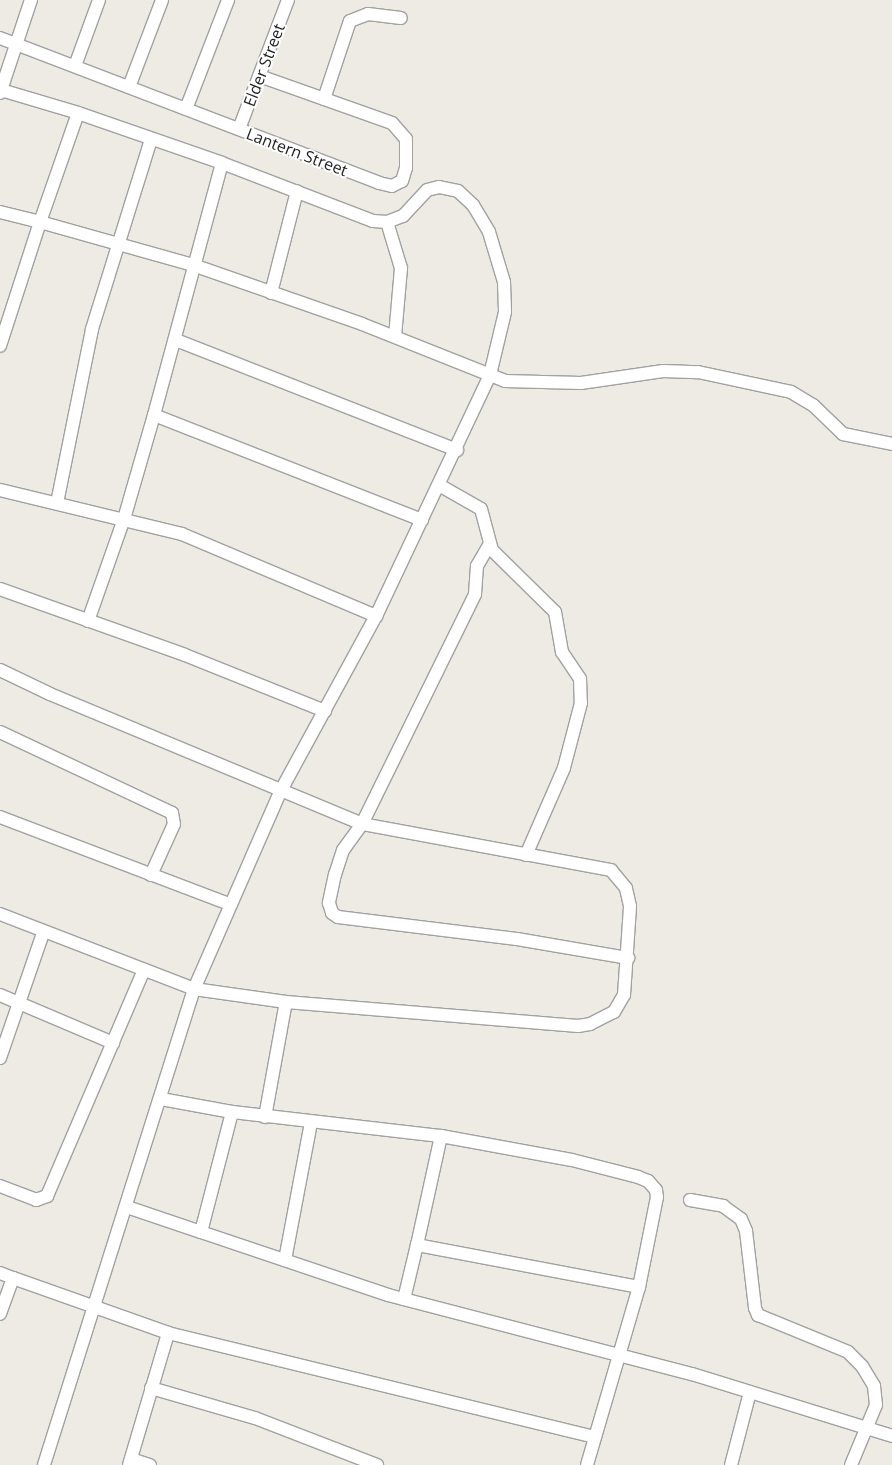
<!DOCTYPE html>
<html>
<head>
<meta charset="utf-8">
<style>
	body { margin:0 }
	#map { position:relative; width:892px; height:1465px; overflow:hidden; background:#edebe4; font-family:"Open Sans",sans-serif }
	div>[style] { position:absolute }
	.roads { filter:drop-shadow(1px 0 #a1a1a1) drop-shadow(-1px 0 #a1a1a1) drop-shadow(0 1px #a1a1a1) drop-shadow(0 -1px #a1a1a1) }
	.minor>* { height:12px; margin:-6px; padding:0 6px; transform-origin:6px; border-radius:6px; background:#fff }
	span { translate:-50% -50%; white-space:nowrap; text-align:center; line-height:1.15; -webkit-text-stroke:4px #fff; paint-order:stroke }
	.street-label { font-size:16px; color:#1d1d1d }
</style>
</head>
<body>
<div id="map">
	<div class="roads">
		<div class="minor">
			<i style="left:0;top:38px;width:406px;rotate:20.9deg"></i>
			<i style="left:379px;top:183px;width:13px;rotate:13deg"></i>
			<i style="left:392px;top:186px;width:11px;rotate:-27deg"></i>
			<i style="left:402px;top:181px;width:14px;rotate:-73deg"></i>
			<i style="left:406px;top:168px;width:29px;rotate:-90deg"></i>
			<i style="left:406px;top:139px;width:21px;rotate:-131deg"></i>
			<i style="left:392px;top:123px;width:141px;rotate:-160.5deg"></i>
			<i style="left:75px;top:66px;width:70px;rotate:-70deg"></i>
			<i style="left:129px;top:87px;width:93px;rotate:-69.2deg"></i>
			<i style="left:1px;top:90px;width:80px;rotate:16.6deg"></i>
			<i style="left:78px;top:113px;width:152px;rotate:19.1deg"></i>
			<i style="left:222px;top:163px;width:162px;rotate:21deg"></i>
			<i style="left:373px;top:221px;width:14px;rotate:4deg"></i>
			<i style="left:387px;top:222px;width:17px;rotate:-21deg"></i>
			<i style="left:403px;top:216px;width:35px;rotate:-47deg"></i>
			<i style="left:427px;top:190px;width:12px;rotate:-14deg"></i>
			<i style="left:439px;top:187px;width:19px;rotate:12deg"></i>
			<i style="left:458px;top:191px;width:21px;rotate:43deg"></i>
			<i style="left:473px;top:205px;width:31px;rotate:59deg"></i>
			<i style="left:489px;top:232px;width:52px;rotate:73.3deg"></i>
			<i style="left:504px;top:282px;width:30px;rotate:88deg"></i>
			<i style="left:505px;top:312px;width:65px;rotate:103.4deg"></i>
			<i style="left:490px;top:375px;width:267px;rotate:115.3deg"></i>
			<i style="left:376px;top:616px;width:198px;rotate:118.6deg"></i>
			<i style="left:281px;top:790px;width:217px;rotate:113.6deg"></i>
			<i style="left:194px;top:989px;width:499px;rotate:107.5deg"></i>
			<i style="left:0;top:93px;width:98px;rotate:-71.6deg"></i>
			<i style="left:324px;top:99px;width:82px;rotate:-71.6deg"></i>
			<i style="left:350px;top:21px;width:19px;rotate:-21deg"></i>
			<i style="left:368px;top:14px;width:33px;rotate:7deg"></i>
			<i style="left:186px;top:109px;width:117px;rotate:-68.9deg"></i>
			<i style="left:78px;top:113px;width:115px;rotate:109.2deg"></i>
			<i style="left:40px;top:222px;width:159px;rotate:15.7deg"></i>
			<i style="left:193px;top:265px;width:179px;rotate:19.2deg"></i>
			<i style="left:362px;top:324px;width:154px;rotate:21.7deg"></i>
			<i style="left:505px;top:381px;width:76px;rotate:1.5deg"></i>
			<i style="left:581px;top:383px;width:83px;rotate:-8.3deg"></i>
			<i style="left:663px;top:371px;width:35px;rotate:2deg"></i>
			<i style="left:698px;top:372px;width:95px;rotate:12.1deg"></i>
			<i style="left:791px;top:392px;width:26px;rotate:31deg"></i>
			<i style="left:813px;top:405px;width:42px;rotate:44deg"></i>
			<i style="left:843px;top:434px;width:50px;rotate:11.5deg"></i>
			<i style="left:239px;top:129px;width:138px;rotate:-69.2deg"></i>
			<i style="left:0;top:212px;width:41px;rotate:14deg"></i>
			<i style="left:40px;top:222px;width:130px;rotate:107.9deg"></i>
			<i style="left:387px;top:222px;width:48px;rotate:73.1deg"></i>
			<i style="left:401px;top:268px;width:68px;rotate:95deg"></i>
			<i style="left:271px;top:293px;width:105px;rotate:-75.7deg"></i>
			<i style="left:176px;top:340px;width:302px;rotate:21.4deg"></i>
			<i style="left:154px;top:415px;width:261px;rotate:-74.9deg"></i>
			<i style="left:439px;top:485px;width:48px;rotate:29.7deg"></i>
			<i style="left:481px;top:509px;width:42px;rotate:75deg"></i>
			<i style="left:492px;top:550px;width:88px;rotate:44.5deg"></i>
			<i style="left:555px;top:612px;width:41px;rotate:80.1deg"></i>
			<i style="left:562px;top:652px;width:32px;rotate:56deg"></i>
			<i style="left:580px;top:679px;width:24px;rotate:88deg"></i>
			<i style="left:581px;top:703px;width:67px;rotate:104.7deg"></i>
			<i style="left:564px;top:768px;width:95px;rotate:113.6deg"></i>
			<i style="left:0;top:490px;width:187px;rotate:13.6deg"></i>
			<i style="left:182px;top:534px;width:211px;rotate:22.9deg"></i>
			<i style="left:57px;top:503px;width:177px;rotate:-78.6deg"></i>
			<i style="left:92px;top:329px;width:199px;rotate:-72.7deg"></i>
			<i style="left:0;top:589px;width:196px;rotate:19.6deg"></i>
			<i style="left:185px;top:655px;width:151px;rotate:21.8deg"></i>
			<i style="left:88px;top:621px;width:108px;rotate:-70.6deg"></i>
			<i style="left:124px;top:519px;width:108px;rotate:-73.9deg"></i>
			<i style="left:154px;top:415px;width:288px;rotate:21.4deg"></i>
			<i style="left:0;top:670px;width:55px;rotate:25.6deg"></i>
			<i style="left:50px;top:694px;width:338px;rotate:22.6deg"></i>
			<i style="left:362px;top:824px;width:32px;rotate:126deg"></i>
			<i style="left:343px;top:850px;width:25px;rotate:108deg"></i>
			<i style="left:335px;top:874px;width:30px;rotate:102deg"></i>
			<i style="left:329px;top:903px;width:10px;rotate:73deg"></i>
			<i style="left:332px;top:913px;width:7px;rotate:34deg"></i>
			<i style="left:338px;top:917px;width:180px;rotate:7deg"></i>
			<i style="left:517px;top:939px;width:113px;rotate:9.7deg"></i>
			<i style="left:0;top:732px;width:190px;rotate:25.2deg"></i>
			<i style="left:172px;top:813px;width:11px;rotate:80deg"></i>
			<i style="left:174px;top:824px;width:56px;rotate:114.3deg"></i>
			<i style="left:0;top:817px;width:245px;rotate:20.8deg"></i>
			<i style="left:0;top:914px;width:208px;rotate:21.1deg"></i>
			<i style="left:194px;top:989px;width:93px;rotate:8deg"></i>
			<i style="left:286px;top:1002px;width:293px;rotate:4.7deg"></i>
			<i style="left:578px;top:1026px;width:12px;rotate:-9deg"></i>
			<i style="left:590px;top:1024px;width:27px;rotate:-27deg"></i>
			<i style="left:614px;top:1012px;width:20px;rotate:-60deg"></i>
			<i style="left:624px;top:995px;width:89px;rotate:-86.1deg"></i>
			<i style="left:630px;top:906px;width:18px;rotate:-103deg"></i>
			<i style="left:626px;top:888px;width:23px;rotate:-130deg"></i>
			<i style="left:611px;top:870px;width:253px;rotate:-169.5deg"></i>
			<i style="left:362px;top:824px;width:256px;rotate:-63.8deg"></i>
			<i style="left:475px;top:594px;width:28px;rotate:-86deg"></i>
			<i style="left:477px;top:566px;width:24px;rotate:-60deg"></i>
			<i style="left:0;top:995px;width:123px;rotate:23deg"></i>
			<i style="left:0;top:1058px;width:132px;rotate:-71deg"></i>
			<i style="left:232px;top:1112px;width:210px;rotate:6.6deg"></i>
			<i style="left:441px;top:1136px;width:112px;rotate:102.4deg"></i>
			<i style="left:417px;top:1245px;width:226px;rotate:10.7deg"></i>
			<i style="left:265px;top:1117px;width:117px;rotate:-79.7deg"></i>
			<i style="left:441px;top:1136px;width:133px;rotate:10.4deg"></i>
			<i style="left:572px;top:1160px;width:68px;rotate:14.4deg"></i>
			<i style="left:638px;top:1177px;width:11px;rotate:22deg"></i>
			<i style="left:648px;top:1181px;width:12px;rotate:48deg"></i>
			<i style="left:656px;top:1190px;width:7px;rotate:82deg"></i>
			<i style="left:657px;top:1197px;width:92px;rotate:101.3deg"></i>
			<i style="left:639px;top:1287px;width:185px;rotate:106.3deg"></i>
			<i style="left:0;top:1186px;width:39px;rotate:21deg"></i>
			<i style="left:36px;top:1200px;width:12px;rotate:-20deg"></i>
			<i style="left:47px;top:1196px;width:246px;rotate:-66.8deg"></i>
			<i style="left:690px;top:1200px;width:34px;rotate:10deg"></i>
			<i style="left:723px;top:1206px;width:22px;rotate:36deg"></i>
			<i style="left:741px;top:1219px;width:13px;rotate:67deg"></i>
			<i style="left:746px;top:1231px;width:78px;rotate:83.3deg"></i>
			<i style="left:755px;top:1308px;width:8px;rotate:67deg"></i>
			<i style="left:758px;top:1315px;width:97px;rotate:22.3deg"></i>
			<i style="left:848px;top:1352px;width:20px;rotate:45deg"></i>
			<i style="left:862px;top:1366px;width:23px;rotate:59deg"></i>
			<i style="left:874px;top:1386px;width:19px;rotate:84deg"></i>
			<i style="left:876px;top:1405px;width:65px;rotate:112.6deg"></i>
			<i style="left:127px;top:1207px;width:78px;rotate:18.7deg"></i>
			<i style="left:201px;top:1232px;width:124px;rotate:-75.5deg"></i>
			<i style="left:232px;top:1112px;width:72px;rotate:-169.6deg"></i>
			<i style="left:201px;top:1232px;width:197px;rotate:18.6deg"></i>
			<i style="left:388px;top:1295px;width:314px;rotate:14.6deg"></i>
			<i style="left:692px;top:1374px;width:209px;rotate:17.2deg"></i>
			<i style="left:285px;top:1260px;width:139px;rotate:-79.3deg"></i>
			<i style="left:0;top:1273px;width:14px;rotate:21deg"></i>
			<i style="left:13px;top:1278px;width:38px;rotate:110deg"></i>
			<i style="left:13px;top:1278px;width:164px;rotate:19.5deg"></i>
			<i style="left:168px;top:1333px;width:439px;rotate:13.7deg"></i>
			<i style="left:404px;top:1299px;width:56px;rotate:-76.5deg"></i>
			<i style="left:151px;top:1388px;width:108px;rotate:16.1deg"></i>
			<i style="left:255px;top:1418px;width:131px;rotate:21.1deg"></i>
			<i style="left:131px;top:1459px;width:20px;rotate:18deg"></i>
			<i style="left:129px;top:1465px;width:138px;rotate:-73.5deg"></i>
			<i style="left:731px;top:1465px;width:75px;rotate:-75.4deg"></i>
		</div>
	</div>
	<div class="street-label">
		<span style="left:264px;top:65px;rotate:-69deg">Elder Street</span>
		<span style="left:297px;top:152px;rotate:21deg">Lantern Street</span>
	</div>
</div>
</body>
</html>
